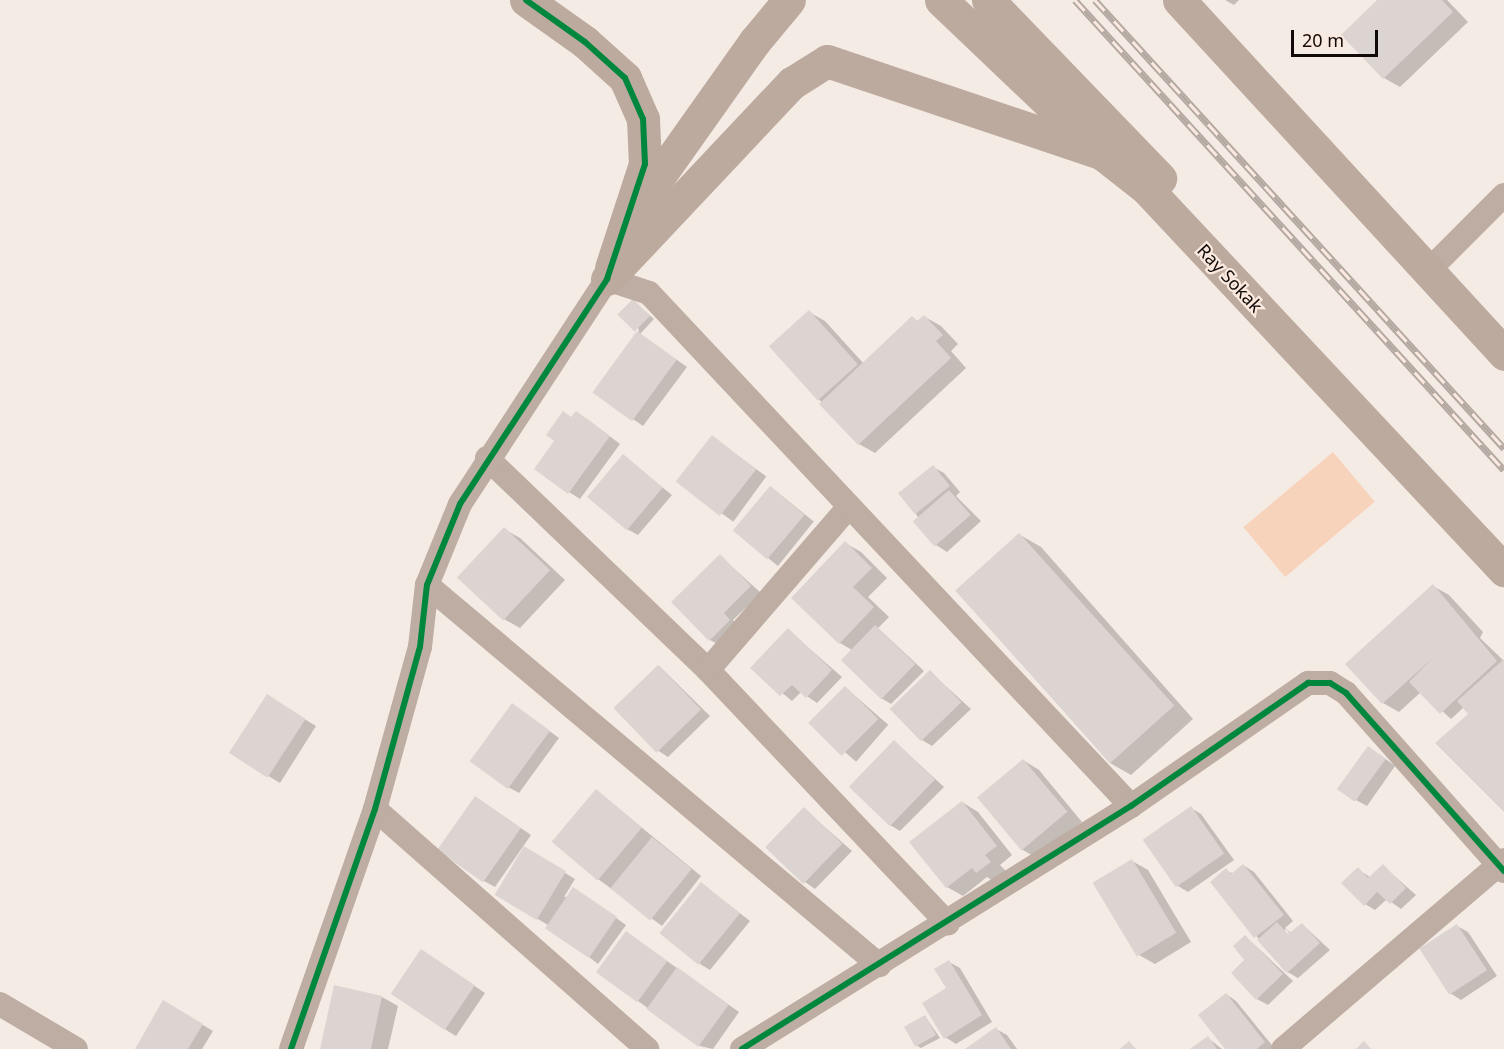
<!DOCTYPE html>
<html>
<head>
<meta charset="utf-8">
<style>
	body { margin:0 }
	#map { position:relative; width:1504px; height:1049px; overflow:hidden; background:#f5ebe5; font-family:"Noto Sans",sans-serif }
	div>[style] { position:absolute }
	.green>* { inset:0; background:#f8d3bc; transform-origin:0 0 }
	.shadow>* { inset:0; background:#0003; transform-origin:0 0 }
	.building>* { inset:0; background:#dcd4d0; transform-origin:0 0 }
	.street>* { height:24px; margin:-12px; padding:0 12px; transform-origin:12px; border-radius:12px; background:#beada3 }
	.secondary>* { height:33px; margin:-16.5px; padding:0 16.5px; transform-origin:16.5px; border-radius:16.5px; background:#bdaa9e }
	.rail>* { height:7px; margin-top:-3.5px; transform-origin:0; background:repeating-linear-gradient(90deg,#fbe9df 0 14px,#b4a9a2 0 28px); box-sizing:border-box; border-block:2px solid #b4a9a2 }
	.cycleway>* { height:6px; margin:-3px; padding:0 3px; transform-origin:3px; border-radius:3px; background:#00873e }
	span { translate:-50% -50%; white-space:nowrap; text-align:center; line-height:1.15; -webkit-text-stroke:4.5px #fbe9df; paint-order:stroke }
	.street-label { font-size:18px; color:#100b08 }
	.scale { position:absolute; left:1291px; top:30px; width:87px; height:27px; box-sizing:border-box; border:3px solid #100b08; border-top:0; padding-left:8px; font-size:18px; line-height:21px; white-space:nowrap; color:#100b08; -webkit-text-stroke:4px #fbe9df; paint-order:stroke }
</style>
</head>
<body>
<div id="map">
	<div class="green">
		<i style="left:1333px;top:452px;width:65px;height:117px;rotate:50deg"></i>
	</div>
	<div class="shadow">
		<i style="clip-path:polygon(1225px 0,1239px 0,1234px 5px)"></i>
		<i style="clip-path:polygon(1379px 0,1447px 0,1468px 22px,1400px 87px,1384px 78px,1343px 35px)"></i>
		<i style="clip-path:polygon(633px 301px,654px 319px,640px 334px,687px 367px,643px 426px,594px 392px,639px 332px)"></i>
		<i style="clip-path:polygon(809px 312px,825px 321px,864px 364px,913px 318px,919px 322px,925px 317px,941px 326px,958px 344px,951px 351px,966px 368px,875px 453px,859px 444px,771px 346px)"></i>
		<i style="clip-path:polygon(572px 418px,587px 419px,620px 444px,580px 499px,569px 492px)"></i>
		<i style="left:712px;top:437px;width:67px;height:56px;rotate:36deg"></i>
		<i style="clip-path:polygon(623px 456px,672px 495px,638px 535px,627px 529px)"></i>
		<i style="clip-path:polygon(933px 467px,944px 473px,960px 492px,956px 496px,981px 521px,947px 552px,936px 545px,916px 514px)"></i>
		<i style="left:771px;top:487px;width:55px;height:57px;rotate:39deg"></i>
		<i style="clip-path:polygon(504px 529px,520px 538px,565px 580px,520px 628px,504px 619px)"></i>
		<i style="clip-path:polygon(1020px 535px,1041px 547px,1193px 719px,1131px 775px,1110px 763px,957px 591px)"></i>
		<i style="clip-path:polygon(845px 543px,861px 552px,887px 578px,868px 597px,889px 617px,878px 628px,924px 671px,891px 704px,881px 698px,852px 650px,840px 643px)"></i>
		<i style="clip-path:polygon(720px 556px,761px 593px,733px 620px,740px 626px,721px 646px,710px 640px)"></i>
		<i style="clip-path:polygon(1433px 586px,1449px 595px,1483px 632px,1480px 638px,1504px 661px,1504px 810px,1438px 743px,1470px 714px,1464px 707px,1451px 719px,1421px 692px,1399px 712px,1383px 703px,1348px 664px)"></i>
		<i style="clip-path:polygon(788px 630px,842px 677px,817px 703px,801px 692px,792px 701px,752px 668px)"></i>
		<i style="clip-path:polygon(659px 666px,710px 716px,668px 757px,657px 750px)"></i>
		<i style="clip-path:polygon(930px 672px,971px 709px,932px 746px,922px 740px)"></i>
		<i style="left:846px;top:688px;width:56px;height:49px;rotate:41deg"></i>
		<i style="clip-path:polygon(278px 703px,316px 726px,280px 783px,232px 754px)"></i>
		<i style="clip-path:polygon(523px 712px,559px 738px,519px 793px,508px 787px)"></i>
		<i style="clip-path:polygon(895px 742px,944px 787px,900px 831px,890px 825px)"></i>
		<i style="clip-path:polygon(1379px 754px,1395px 766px,1367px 806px,1356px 800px)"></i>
		<i style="clip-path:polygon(1023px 760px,1039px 770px,1082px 822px,1037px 858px,1021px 849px)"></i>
		<i style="clip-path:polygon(597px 791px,701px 876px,662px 926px,598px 879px)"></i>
		<i style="clip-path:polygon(962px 802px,978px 812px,1012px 855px,1000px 865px,1006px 871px,993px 881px,987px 877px,963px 896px,947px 887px)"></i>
		<i style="clip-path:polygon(486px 804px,531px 835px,495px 887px,484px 881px)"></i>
		<i style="clip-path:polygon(1191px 808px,1201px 814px,1234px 860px,1188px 892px,1178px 886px,1145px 840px)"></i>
		<i style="clip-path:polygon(804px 809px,852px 851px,815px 889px,805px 882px)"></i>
		<i style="clip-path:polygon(525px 848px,575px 879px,564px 897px,584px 895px,626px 925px,598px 964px,548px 925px,497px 895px)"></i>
		<i style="clip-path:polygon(1132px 861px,1148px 870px,1191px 942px,1155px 964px,1139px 955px)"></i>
		<i style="clip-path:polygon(evenodd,1243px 865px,1254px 872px,1293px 921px,1285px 928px,1291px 933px,1302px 924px,1330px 950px,1298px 978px,1284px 970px,1212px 882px,1226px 870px,1233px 874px,1243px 865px,1286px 929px,1294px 939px,1284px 931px,1286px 929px)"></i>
		<i style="clip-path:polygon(1383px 866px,1416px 895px,1401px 909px,1387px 899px,1375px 910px,1365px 904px,1358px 869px,1371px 878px)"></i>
		<i style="clip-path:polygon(702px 884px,750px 921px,710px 970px,700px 964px)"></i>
		<i style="clip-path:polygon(1457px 926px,1468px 932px,1497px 976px,1461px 1000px,1450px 993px)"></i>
		<i style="clip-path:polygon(626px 932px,739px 1012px,713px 1049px,700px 1046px,638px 1001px)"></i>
		<i style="clip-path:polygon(1245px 936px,1293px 981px,1268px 1005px,1257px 999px,1247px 960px)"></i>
		<i style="clip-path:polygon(432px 957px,485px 993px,456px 1036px,446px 1030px)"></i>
		<i style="clip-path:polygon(949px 962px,960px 968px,992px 1022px,956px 1044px,945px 1037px)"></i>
		<i style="clip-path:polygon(1226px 994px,1236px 1001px,1275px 1049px,1227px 1049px)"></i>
		<i style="clip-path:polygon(382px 997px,398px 1006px,388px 1049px,322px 1049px)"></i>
		<i style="clip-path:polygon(164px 1002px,213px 1031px,202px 1049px,137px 1049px)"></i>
		<i style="clip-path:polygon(925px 1016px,940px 1038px,921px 1048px,916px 1045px)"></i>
		<i style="clip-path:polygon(996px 1029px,1007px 1035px,1017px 1049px,967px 1049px)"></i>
		<i style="clip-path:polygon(1208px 1038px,1222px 1049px,1193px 1049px)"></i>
	</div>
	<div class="building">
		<i style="clip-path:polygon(1377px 0,1442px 0,1453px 12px,1383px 79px,1341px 35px)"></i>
		<i style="left:633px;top:299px;width:24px;height:22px;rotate:45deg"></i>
		<i style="left:809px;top:310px;width:73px;height:54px;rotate:48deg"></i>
		<i style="clip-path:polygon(924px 315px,943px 335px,936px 341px,951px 358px,858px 445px,819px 404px,912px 316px,917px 321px)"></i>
		<i style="left:637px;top:331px;width:49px;height:76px;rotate:36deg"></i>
		<i style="clip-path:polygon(563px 411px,571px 417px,576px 411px,610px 436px,568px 494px,534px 469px,554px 441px,546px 435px)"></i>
		<i style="left:712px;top:435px;width:56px;height:59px;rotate:38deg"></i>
		<i style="left:623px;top:454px;width:52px;height:56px;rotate:40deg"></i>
		<i style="left:933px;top:465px;width:27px;height:45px;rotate:51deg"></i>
		<i style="left:770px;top:486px;width:45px;height:58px;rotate:40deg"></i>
		<i style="left:949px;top:490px;width:33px;height:48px;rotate:49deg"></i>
		<i style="left:504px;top:527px;width:63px;height:69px;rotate:43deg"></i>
		<i style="left:1019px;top:533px;width:232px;height:86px;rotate:48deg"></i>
		<i style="clip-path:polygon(845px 541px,872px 568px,853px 587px,874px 607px,839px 644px,791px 598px)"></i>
		<i style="clip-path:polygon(720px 554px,751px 586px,724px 613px,730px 620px,709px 641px,671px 602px)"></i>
		<i style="clip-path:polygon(1433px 584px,1497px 661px,1440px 714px,1409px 682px,1434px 657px,1382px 704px,1345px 664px)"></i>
		<i style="left:875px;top:625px;width:56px;height:49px;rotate:44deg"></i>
		<i style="clip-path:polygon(788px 628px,832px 670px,806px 698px,792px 685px,780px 696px,750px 668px)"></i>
		<i style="clip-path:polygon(1504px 659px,1504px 812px,1435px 743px,1468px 714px,1457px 701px)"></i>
		<i style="left:658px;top:665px;width:62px;height:62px;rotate:46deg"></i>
		<i style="left:930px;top:670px;width:45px;height:56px;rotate:46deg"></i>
		<i style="left:845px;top:686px;width:47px;height:52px;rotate:45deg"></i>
		<i style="left:267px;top:694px;width:46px;height:70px;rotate:33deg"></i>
		<i style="left:512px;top:703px;width:47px;height:72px;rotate:36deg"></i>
		<i style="left:894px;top:740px;width:57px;height:65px;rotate:44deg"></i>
		<i style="left:1368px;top:746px;width:22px;height:53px;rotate:36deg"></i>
		<i style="left:1023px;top:759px;width:69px;height:60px;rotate:50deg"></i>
		<i style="left:596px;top:789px;width:60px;height:69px;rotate:40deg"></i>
		<i style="left:475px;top:796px;width:56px;height:66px;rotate:35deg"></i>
		<i style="clip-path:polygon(962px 801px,997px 846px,985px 855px,991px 862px,976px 873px,972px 868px,946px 888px,909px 842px)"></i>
		<i style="left:1191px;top:806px;width:58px;height:59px;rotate:55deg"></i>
		<i style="left:804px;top:807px;width:53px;height:56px;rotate:44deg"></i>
		<i style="left:652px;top:837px;width:51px;height:66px;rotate:39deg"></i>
		<i style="left:524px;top:846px;width:49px;height:57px;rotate:31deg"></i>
		<i style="left:1132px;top:859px;width:86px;height:46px;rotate:59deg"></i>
		<i style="clip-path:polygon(1243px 864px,1284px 915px,1254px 938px,1210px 882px,1226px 868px,1231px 874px)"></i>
		<i style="clip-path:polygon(1383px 864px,1406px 888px,1390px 904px,1377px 892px,1364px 906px,1341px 883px,1358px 867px,1368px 878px)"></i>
		<i style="left:701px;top:882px;width:50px;height:66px;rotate:39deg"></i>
		<i style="left:573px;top:887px;width:53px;height:50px;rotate:34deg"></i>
		<i style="clip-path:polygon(1277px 922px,1288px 934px,1302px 923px,1320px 943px,1287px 973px,1257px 940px)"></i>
		<i style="left:1457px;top:924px;width:55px;height:45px;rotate:57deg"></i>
		<i style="left:626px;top:931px;width:51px;height:51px;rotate:36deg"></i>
		<i style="clip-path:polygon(1245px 935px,1283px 974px,1256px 1000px,1231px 973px,1244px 960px,1233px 946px)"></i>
		<i style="left:421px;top:949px;width:65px;height:54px;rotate:34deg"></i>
		<i style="clip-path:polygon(949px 960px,982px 1015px,944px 1039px,922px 1003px,946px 988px,934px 969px)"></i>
		<i style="left:677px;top:967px;width:64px;height:52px;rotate:36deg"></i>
		<i style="clip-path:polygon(334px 985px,382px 996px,371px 1049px,320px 1049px)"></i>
		<i style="clip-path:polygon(1226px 993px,1265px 1042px,1257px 1049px,1225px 1049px,1198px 1015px)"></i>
		<i style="clip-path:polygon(163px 1000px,203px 1024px,188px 1049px,135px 1049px)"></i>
		<i style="left:925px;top:1015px;width:23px;height:24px;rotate:61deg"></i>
		<i style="clip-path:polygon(996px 1027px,1011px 1049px,965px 1049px)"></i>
		<i style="clip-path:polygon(1208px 1036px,1217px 1049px,1190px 1049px)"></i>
		<i style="clip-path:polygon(1129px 1041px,1136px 1049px,1120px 1049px)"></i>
		<i style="clip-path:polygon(1364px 1041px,1371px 1049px,1356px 1049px)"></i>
	</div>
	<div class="street">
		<i style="left:1429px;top:270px;width:106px;rotate:-45deg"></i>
		<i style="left:487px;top:458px;width:306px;rotate:43.8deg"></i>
		<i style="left:708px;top:670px;width:349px;rotate:46.6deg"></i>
		<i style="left:427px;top:585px;width:591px;rotate:40.05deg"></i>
		<i style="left:708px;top:670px;width:214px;rotate:-49.2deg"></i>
		<i style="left:375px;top:809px;width:363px;rotate:41.4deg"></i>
		<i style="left:0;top:1004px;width:88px;rotate:30.6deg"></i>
		<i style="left:291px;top:1049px;width:254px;rotate:-70.7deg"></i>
		<i style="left:375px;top:809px;width:168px;rotate:-74.5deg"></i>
		<i style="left:420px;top:647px;width:62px;rotate:-83.6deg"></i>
		<i style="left:427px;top:585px;width:87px;rotate:-67.8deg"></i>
		<i style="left:460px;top:504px;width:269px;rotate:-56.8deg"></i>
		<i style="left:607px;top:279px;width:44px;rotate:18.4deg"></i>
		<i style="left:649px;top:293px;width:704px;rotate:46.78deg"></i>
		<i style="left:742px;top:1049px;width:459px;rotate:-32deg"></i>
		<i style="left:1131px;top:806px;width:216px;rotate:-34.8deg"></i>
		<i style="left:1308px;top:683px;width:22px"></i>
		<i style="left:1330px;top:683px;width:19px;rotate:32deg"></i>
		<i style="left:1346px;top:693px;width:238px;rotate:48.4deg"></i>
		<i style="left:1283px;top:1049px;width:291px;rotate:-40.5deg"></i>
	</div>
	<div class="secondary">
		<i style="left:526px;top:0;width:72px;rotate:35.4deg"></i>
		<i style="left:585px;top:42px;width:54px;rotate:42deg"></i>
		<i style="left:625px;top:78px;width:45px;rotate:66.3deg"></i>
		<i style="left:643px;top:119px;width:45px;rotate:87.5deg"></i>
		<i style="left:645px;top:164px;width:109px;rotate:108.1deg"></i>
		<i style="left:941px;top:0;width:225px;rotate:43.6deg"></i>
		<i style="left:1104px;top:155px;width:53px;rotate:38.2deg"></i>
		<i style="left:1146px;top:188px;width:524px;rotate:46.86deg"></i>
		<i style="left:988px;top:0;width:248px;rotate:46deg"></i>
		<i style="left:1179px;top:0;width:481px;rotate:47.4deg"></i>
		<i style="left:643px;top:199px;width:194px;rotate:-54.7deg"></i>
		<i style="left:755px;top:41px;width:53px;rotate:-50.3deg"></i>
		<i style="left:607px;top:279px;width:270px;rotate:-46.7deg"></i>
		<i style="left:792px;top:83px;width:41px;rotate:-32.2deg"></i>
		<i style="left:827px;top:61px;width:285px;rotate:18.6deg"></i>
	</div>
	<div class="rail">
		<i style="left:1075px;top:0;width:636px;rotate:47.61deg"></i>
		<i style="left:1095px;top:0;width:607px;rotate:47.61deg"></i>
	</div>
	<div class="cycleway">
		<i style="left:291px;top:1049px;width:254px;rotate:-70.7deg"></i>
		<i style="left:375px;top:809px;width:168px;rotate:-74.5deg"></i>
		<i style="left:420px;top:647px;width:62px;rotate:-83.6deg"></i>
		<i style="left:427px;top:585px;width:87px;rotate:-67.8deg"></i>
		<i style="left:460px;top:504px;width:269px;rotate:-56.8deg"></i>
		<i style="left:607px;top:279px;width:121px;rotate:-71.7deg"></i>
		<i style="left:645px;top:164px;width:45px;rotate:-92.5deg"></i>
		<i style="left:643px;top:119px;width:45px;rotate:-113.7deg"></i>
		<i style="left:625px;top:78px;width:54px;rotate:-138deg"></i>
		<i style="left:585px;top:42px;width:72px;rotate:-144.6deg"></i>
		<i style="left:742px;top:1049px;width:459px;rotate:-32deg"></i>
		<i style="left:1131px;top:806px;width:216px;rotate:-34.8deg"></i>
		<i style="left:1308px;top:683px;width:22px"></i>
		<i style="left:1330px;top:683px;width:19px;rotate:32deg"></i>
		<i style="left:1346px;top:693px;width:238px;rotate:48.4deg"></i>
	</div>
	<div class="street-label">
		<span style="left:1230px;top:278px;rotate:47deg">Ray Sokak</span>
	</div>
	<div class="scale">20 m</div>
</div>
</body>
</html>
